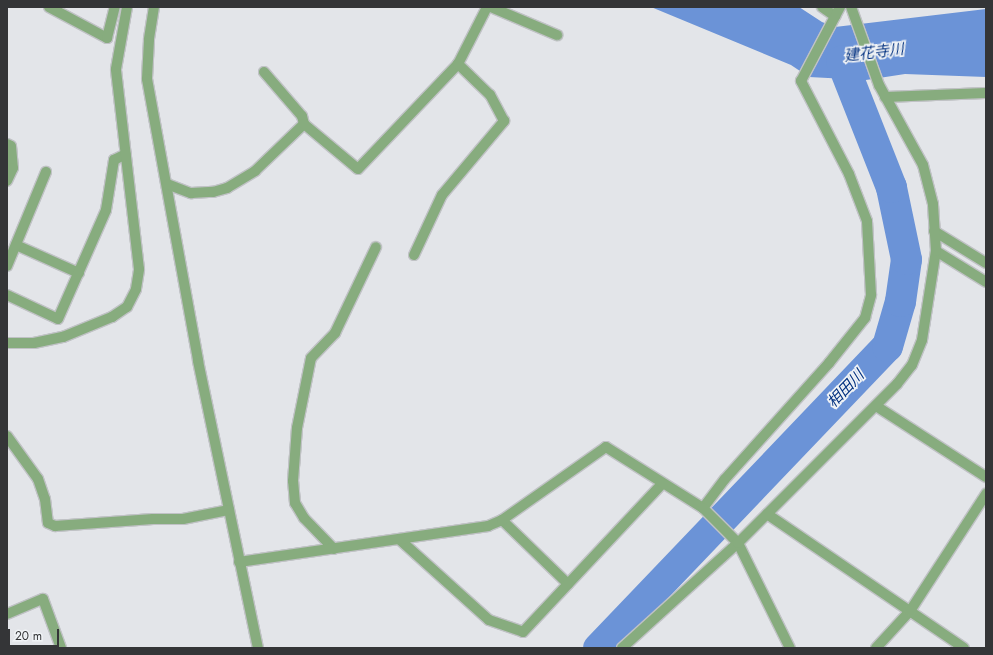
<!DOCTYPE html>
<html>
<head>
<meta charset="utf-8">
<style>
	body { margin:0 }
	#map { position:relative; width:993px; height:655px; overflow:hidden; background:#e3e5e9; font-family:Jost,"Noto Sans JP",sans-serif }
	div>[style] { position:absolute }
	.water>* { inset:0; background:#6b93d7 }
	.river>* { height:31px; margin:-15.5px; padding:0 15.5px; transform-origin:15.5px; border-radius:15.5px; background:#6b93d7 }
	.roads { filter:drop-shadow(1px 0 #c0c2c5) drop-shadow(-1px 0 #c0c2c5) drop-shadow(0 1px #c0c2c5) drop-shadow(0 -1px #c0c2c5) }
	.minor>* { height:10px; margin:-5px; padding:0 5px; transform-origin:5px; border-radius:5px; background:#87ac7e }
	span { translate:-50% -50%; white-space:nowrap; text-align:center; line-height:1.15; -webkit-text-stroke:3.5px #f0f3f6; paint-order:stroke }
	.water-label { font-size:15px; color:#023180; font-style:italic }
	.frame { position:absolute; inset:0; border:8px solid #343537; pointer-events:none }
	.scale { position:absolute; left:8px; top:629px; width:51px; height:18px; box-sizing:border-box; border:2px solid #343537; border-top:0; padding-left:5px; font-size:12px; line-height:14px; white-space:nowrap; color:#343537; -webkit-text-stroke:3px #f0f3f6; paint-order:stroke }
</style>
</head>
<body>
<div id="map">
	<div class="water">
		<i style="clip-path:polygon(651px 7px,799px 7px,822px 22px,835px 27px,986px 9px,986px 77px,905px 74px,866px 80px,809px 77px,791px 65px)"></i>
	</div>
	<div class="river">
		<i style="left:598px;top:648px;width:418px;rotate:-46.3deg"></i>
		<i style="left:887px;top:346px;width:47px;rotate:-73.9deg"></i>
		<i style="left:900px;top:301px;width:42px;rotate:-81.9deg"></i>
		<i style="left:906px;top:259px;width:74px;rotate:-101.8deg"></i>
		<i style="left:891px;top:187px;width:136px;rotate:-111.5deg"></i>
	</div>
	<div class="roads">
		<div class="minor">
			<i style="left:49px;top:7px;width:66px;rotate:28.1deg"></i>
			<i style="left:107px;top:38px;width:32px;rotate:-76deg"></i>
			<i style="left:154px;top:7px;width:33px;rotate:99deg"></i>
			<i style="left:149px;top:40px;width:39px;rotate:93deg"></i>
			<i style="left:147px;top:79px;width:287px;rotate:79.7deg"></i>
			<i style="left:198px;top:361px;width:293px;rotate:78.2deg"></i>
			<i style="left:491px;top:7px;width:72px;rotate:23deg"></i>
			<i style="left:822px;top:7px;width:16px;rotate:35deg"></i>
			<i style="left:264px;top:72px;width:58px;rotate:49.2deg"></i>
			<i style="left:302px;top:116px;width:8px;rotate:76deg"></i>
			<i style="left:885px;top:97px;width:101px;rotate:-2.3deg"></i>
			<i style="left:7px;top:144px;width:4px;rotate:27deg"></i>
			<i style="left:11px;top:146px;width:22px;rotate:85deg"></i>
			<i style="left:13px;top:168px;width:14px;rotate:115deg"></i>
			<i style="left:167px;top:184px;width:26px;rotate:21deg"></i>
			<i style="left:191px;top:193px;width:22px;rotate:-3deg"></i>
			<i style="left:213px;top:192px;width:15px;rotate:-16deg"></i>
			<i style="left:227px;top:188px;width:33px;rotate:-31deg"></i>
			<i style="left:255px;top:171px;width:68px;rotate:-43.8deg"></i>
			<i style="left:304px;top:124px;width:70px;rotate:39.8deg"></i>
			<i style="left:358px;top:169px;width:145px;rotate:-46.4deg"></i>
			<i style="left:458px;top:64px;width:64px;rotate:-63deg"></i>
			<i style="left:934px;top:231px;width:61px;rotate:31.6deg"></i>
			<i style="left:16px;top:245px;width:69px;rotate:24deg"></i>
			<i style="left:936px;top:251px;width:59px;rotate:31.8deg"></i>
			<i style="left:414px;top:255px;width:66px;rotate:-65deg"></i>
			<i style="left:442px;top:195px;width:97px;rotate:-50deg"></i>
			<i style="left:504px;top:121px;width:30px;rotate:-118deg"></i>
			<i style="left:490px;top:95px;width:45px;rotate:-135.9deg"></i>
			<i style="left:7px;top:266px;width:102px;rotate:-67.5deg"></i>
			<i style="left:7px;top:295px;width:56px;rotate:25.2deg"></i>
			<i style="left:58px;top:319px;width:119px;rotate:-66.2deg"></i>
			<i style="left:106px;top:210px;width:51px;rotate:-80.9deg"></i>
			<i style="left:114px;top:160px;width:13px;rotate:-27deg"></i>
			<i style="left:7px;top:343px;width:27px"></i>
			<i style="left:34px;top:343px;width:30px;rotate:-12deg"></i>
			<i style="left:63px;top:337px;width:53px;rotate:-22.2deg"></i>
			<i style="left:112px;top:317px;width:18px;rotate:-34deg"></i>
			<i style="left:127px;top:307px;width:20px;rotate:-63deg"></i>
			<i style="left:136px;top:289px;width:20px;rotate:-81deg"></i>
			<i style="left:139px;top:269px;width:201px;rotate:-96.6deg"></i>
			<i style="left:116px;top:69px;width:63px;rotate:-79.9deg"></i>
			<i style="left:876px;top:406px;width:131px;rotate:32.8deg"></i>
			<i style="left:7px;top:436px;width:53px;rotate:54.2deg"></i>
			<i style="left:38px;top:479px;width:21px;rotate:71deg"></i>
			<i style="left:45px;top:499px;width:24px;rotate:83deg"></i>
			<i style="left:48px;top:523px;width:8px;rotate:23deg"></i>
			<i style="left:55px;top:526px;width:98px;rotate:-4.1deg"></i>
			<i style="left:153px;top:519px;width:30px"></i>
			<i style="left:183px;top:519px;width:47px;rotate:-11.1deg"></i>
			<i style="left:703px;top:508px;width:36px;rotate:-53deg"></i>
			<i style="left:725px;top:479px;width:156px;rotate:-48.1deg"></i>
			<i style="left:829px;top:363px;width:58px;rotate:-51.3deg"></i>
			<i style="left:865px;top:318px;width:24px;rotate:-75deg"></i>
			<i style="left:871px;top:295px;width:74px;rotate:-93.1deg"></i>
			<i style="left:867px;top:221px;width:50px;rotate:-111deg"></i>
			<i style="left:849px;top:174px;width:105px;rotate:-117.3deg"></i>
			<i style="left:801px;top:81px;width:84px;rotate:-62.2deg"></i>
			<i style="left:767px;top:514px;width:238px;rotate:34.2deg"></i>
			<i style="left:502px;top:520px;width:92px;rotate:44.1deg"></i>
			<i style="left:399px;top:539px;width:121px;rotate:42deg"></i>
			<i style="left:489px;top:620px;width:36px;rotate:19deg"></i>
			<i style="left:523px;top:632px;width:204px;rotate:-46.8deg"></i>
			<i style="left:334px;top:549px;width:43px;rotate:-134.1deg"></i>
			<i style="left:304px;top:518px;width:17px;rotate:-121deg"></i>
			<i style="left:295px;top:503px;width:22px;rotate:-95deg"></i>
			<i style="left:293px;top:481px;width:53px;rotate:-85.7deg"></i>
			<i style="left:297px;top:428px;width:71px;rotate:-78.7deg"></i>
			<i style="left:311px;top:358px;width:35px;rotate:-46deg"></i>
			<i style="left:335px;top:333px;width:95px;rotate:-64.5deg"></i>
			<i style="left:239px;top:562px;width:252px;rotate:-8.2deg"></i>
			<i style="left:488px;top:526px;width:15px;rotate:-23deg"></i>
			<i style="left:502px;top:520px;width:127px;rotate:-35.1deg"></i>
			<i style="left:606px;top:447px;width:115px;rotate:32.2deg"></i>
			<i style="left:703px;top:508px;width:49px;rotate:45deg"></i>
			<i style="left:738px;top:543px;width:117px;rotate:63.7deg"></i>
			<i style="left:7px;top:614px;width:39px;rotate:-23deg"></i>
			<i style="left:43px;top:599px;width:52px;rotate:69.8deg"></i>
			<i style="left:622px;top:648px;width:156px;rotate:-42.2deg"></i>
			<i style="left:738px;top:543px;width:225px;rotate:-45deg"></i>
			<i style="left:897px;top:384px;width:24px;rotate:-52deg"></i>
			<i style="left:912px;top:365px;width:27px;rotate:-68deg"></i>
			<i style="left:922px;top:340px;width:90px;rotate:-81.1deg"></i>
			<i style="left:936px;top:251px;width:47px;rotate:-93.7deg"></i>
			<i style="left:933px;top:204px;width:40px;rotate:-104.4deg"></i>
			<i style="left:923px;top:165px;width:91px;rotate:-118.8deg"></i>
			<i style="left:879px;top:85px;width:83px;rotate:-109.7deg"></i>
			<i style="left:876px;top:648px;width:50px;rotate:-47.4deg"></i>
			<i style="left:910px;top:611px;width:140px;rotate:-57deg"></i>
		</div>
	</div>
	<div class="water-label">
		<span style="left:874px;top:53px;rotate:-7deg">建花寺川</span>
		<span style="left:846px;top:389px;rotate:-46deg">相田川</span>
	</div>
	<div class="frame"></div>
	<div class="scale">20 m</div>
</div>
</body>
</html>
